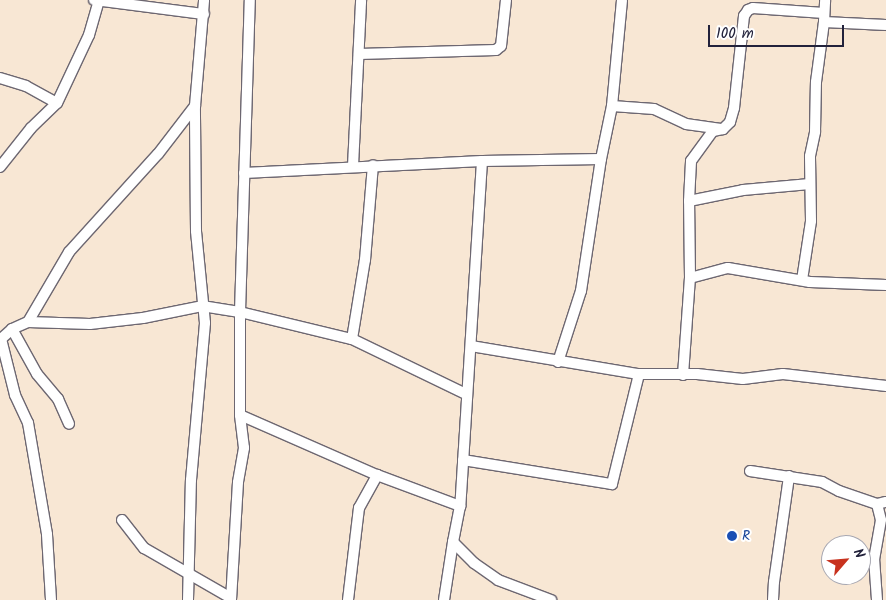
<!DOCTYPE html>
<html>
<head>
<meta charset="utf-8">
<style>
	body { margin:0 }
	#map { position:relative; width:886px; height:600px; overflow:hidden; background:#f8e7d4; font-family:Kalam,sans-serif }
	div>[style] { position:absolute }
	.roads { filter:drop-shadow(1px 0 #6d6771) drop-shadow(-1px 0 #6d6771) drop-shadow(0 1px #6d6771) drop-shadow(0 -1px #6d6771) }
	.minor>* { height:10px; margin:-5px; padding:0 5px; transform-origin:5px; border-radius:5px; background:#fff }
	.dots>* { width:14px; height:14px; translate:-50% -50%; box-sizing:border-box; border:2px solid #fff; border-radius:50% }
	span { translate:-50% -50%; white-space:nowrap; text-align:center; line-height:1.15; -webkit-text-stroke:4px #fff; paint-order:stroke }
	.transit-label { font-size:14px; color:#164399 }
	.left { translate:0 -50%; text-align:left }
	.north { position:absolute; left:821px; top:535px; width:50px; height:50px; box-sizing:border-box; background:#fff; border:1px solid #a7a7b1; border-radius:50%; rotate:63deg; font-size:14px; font-weight:700; line-height:20px; text-align:center; color:#22223b }
	.north::after { content:''; display:block; margin:auto; width:18px; height:22px; background:#c8321e; clip-path:polygon(50% 0,100% 100%,50% 72%,0 100%) }
	.scale { position:absolute; left:708px; top:25px; width:136px; height:22px; box-sizing:border-box; border:2px solid #22223b; border-top:0; padding-left:6px; font-size:15px; line-height:18px; white-space:nowrap; color:#22223b; -webkit-text-stroke:4px #fff; paint-order:stroke }
</style>
</head>
<body>
<div id="map">
	<div class="roads">
		<div class="minor">
			<i style="left:94px;top:0;width:111px;rotate:7.3deg"></i>
			<i style="left:824px;top:22px;width:62px;rotate:2.8deg"></i>
			<i style="left:359px;top:54px;width:137px;rotate:-1.7deg"></i>
			<i style="left:496px;top:50px;width:6px;rotate:-39deg"></i>
			<i style="left:501px;top:46px;width:46px;rotate:-83.8deg"></i>
			<i style="left:0;top:78px;width:27px;rotate:17deg"></i>
			<i style="left:26px;top:86px;width:35px;rotate:29deg"></i>
			<i style="left:612px;top:106px;width:42px;rotate:4.1deg"></i>
			<i style="left:654px;top:109px;width:35px;rotate:25deg"></i>
			<i style="left:686px;top:124px;width:37px;rotate:8deg"></i>
			<i style="left:723px;top:129px;width:10px;rotate:-45deg"></i>
			<i style="left:730px;top:122px;width:15px;rotate:-74deg"></i>
			<i style="left:734px;top:108px;width:93px;rotate:-83.8deg"></i>
			<i style="left:744px;top:16px;width:7px;rotate:-56deg"></i>
			<i style="left:748px;top:10px;width:5px;rotate:-22deg"></i>
			<i style="left:753px;top:8px;width:71px;rotate:4deg"></i>
			<i style="left:482px;top:161px;width:346px;rotate:93.6deg"></i>
			<i style="left:460px;top:506px;width:37px;rotate:101deg"></i>
			<i style="left:453px;top:542px;width:30px;rotate:45deg"></i>
			<i style="left:474px;top:563px;width:29px;rotate:35deg"></i>
			<i style="left:498px;top:580px;width:57px;rotate:20.7deg"></i>
			<i style="left:353px;top:166px;width:166px;rotate:-87.2deg"></i>
			<i style="left:0;top:167px;width:50px;rotate:-51.5deg"></i>
			<i style="left:31px;top:128px;width:36px;rotate:-44deg"></i>
			<i style="left:57px;top:103px;width:75px;rotate:-64.8deg"></i>
			<i style="left:89px;top:35px;width:35px;rotate:-74deg"></i>
			<i style="left:244px;top:173px;width:238px;rotate:-2.9deg"></i>
			<i style="left:482px;top:161px;width:119px;rotate:-1deg"></i>
			<i style="left:689px;top:201px;width:55px;rotate:-11.5deg"></i>
			<i style="left:743px;top:190px;width:67px;rotate:-5.1deg"></i>
			<i style="left:690px;top:278px;width:39px;rotate:-15deg"></i>
			<i style="left:728px;top:268px;width:83px;rotate:9.7deg"></i>
			<i style="left:810px;top:282px;width:76px;rotate:2.3deg"></i>
			<i style="left:802px;top:280px;width:60px;rotate:-81.3deg"></i>
			<i style="left:811px;top:221px;width:65px;rotate:-90.9deg"></i>
			<i style="left:810px;top:156px;width:25px;rotate:-78deg"></i>
			<i style="left:815px;top:132px;width:50px;rotate:-88.9deg"></i>
			<i style="left:816px;top:82px;width:61px;rotate:-82.4deg"></i>
			<i style="left:824px;top:22px;width:22px;rotate:-87deg"></i>
			<i style="left:28px;top:322px;width:62px;rotate:1.8deg"></i>
			<i style="left:90px;top:324px;width:53px;rotate:-6.5deg"></i>
			<i style="left:143px;top:318px;width:60px;rotate:-11.5deg"></i>
			<i style="left:202px;top:306px;width:38px;rotate:9deg"></i>
			<i style="left:240px;top:312px;width:115px;rotate:13.6deg"></i>
			<i style="left:352px;top:339px;width:127px;rotate:25.8deg"></i>
			<i style="left:12px;top:329px;width:51px;rotate:60.9deg"></i>
			<i style="left:37px;top:374px;width:33px;rotate:50deg"></i>
			<i style="left:58px;top:399px;width:27px;rotate:66deg"></i>
			<i style="left:352px;top:339px;width:80px;rotate:-80.7deg"></i>
			<i style="left:365px;top:260px;width:95px;rotate:-85.2deg"></i>
			<i style="left:471px;top:346px;width:170px;rotate:9.5deg"></i>
			<i style="left:639px;top:374px;width:58px"></i>
			<i style="left:697px;top:374px;width:46px;rotate:6.2deg"></i>
			<i style="left:743px;top:379px;width:40px;rotate:-7.1deg"></i>
			<i style="left:783px;top:374px;width:104px;rotate:6.6deg"></i>
			<i style="left:558px;top:362px;width:75px;rotate:-72.1deg"></i>
			<i style="left:581px;top:291px;width:134px;rotate:-81.4deg"></i>
			<i style="left:601px;top:159px;width:54px;rotate:-78.3deg"></i>
			<i style="left:612px;top:106px;width:106px;rotate:-84.6deg"></i>
			<i style="left:683px;top:375px;width:97px;rotate:-85.9deg"></i>
			<i style="left:690px;top:278px;width:77px;rotate:-90.7deg"></i>
			<i style="left:689px;top:201px;width:40px;rotate:-87.1deg"></i>
			<i style="left:691px;top:161px;width:37px;rotate:-54deg"></i>
			<i style="left:713px;top:131px;width:10px;rotate:-11deg"></i>
			<i style="left:240px;top:415px;width:150px;rotate:23.7deg"></i>
			<i style="left:377px;top:475px;width:89px;rotate:20.5deg"></i>
			<i style="left:463px;top:460px;width:151px;rotate:9.2deg"></i>
			<i style="left:612px;top:484px;width:113px;rotate:-76.2deg"></i>
			<i style="left:750px;top:471px;width:73px;rotate:8.7deg"></i>
			<i style="left:822px;top:482px;width:19px;rotate:28deg"></i>
			<i style="left:839px;top:491px;width:40px;rotate:18.9deg"></i>
			<i style="left:877px;top:504px;width:9px;rotate:-13deg"></i>
			<i style="left:877px;top:504px;width:16px;rotate:76deg"></i>
			<i style="left:881px;top:520px;width:39px;rotate:100deg"></i>
			<i style="left:874px;top:558px;width:42px;rotate:85.9deg"></i>
			<i style="left:122px;top:520px;width:36px;rotate:52deg"></i>
			<i style="left:144px;top:548px;width:100px;rotate:29.9deg"></i>
			<i style="left:51px;top:600px;width:66px;rotate:-93.5deg"></i>
			<i style="left:47px;top:534px;width:113px;rotate:-99.7deg"></i>
			<i style="left:28px;top:423px;width:31px;rotate:-115deg"></i>
			<i style="left:15px;top:395px;width:58px;rotate:-104deg"></i>
			<i style="left:1px;top:339px;width:15px;rotate:-42deg"></i>
			<i style="left:12px;top:329px;width:17px;rotate:-24deg"></i>
			<i style="left:28px;top:322px;width:81px;rotate:-59.6deg"></i>
			<i style="left:69px;top:252px;width:132px;rotate:-47.8deg"></i>
			<i style="left:158px;top:154px;width:61px;rotate:-52.4deg"></i>
			<i style="left:188px;top:600px;width:120px;rotate:-88.6deg"></i>
			<i style="left:191px;top:480px;width:158px;rotate:-84.9deg"></i>
			<i style="left:205px;top:323px;width:92px;rotate:-95.6deg"></i>
			<i style="left:196px;top:231px;width:125px;rotate:-90.5deg"></i>
			<i style="left:195px;top:106px;width:106px;rotate:-85.1deg"></i>
			<i style="left:231px;top:600px;width:118px;rotate:-86.6deg"></i>
			<i style="left:238px;top:482px;width:35px;rotate:-80deg"></i>
			<i style="left:244px;top:448px;width:33px;rotate:-97deg"></i>
			<i style="left:240px;top:415px;width:103px;rotate:-90deg"></i>
			<i style="left:240px;top:312px;width:312px;rotate:-88.2deg"></i>
			<i style="left:348px;top:600px;width:93px;rotate:-83.2deg"></i>
			<i style="left:359px;top:508px;width:38px;rotate:-61deg"></i>
			<i style="left:444px;top:600px;width:59px;rotate:-81.2deg"></i>
			<i style="left:773px;top:600px;width:18px;rotate:-87deg"></i>
			<i style="left:774px;top:582px;width:107px;rotate:-81.9deg"></i>
		</div>
	</div>
	<div class="dots">
		<i style="left:732px;top:536px;background:#1a4fb4"></i>
	</div>
	<div class="transit-label">
		<span class="left" style="left:742px;top:536px">R</span>
	</div>
	<div class="north">N</div>
	<div class="scale">100 m</div>
</div>
</body>
</html>
